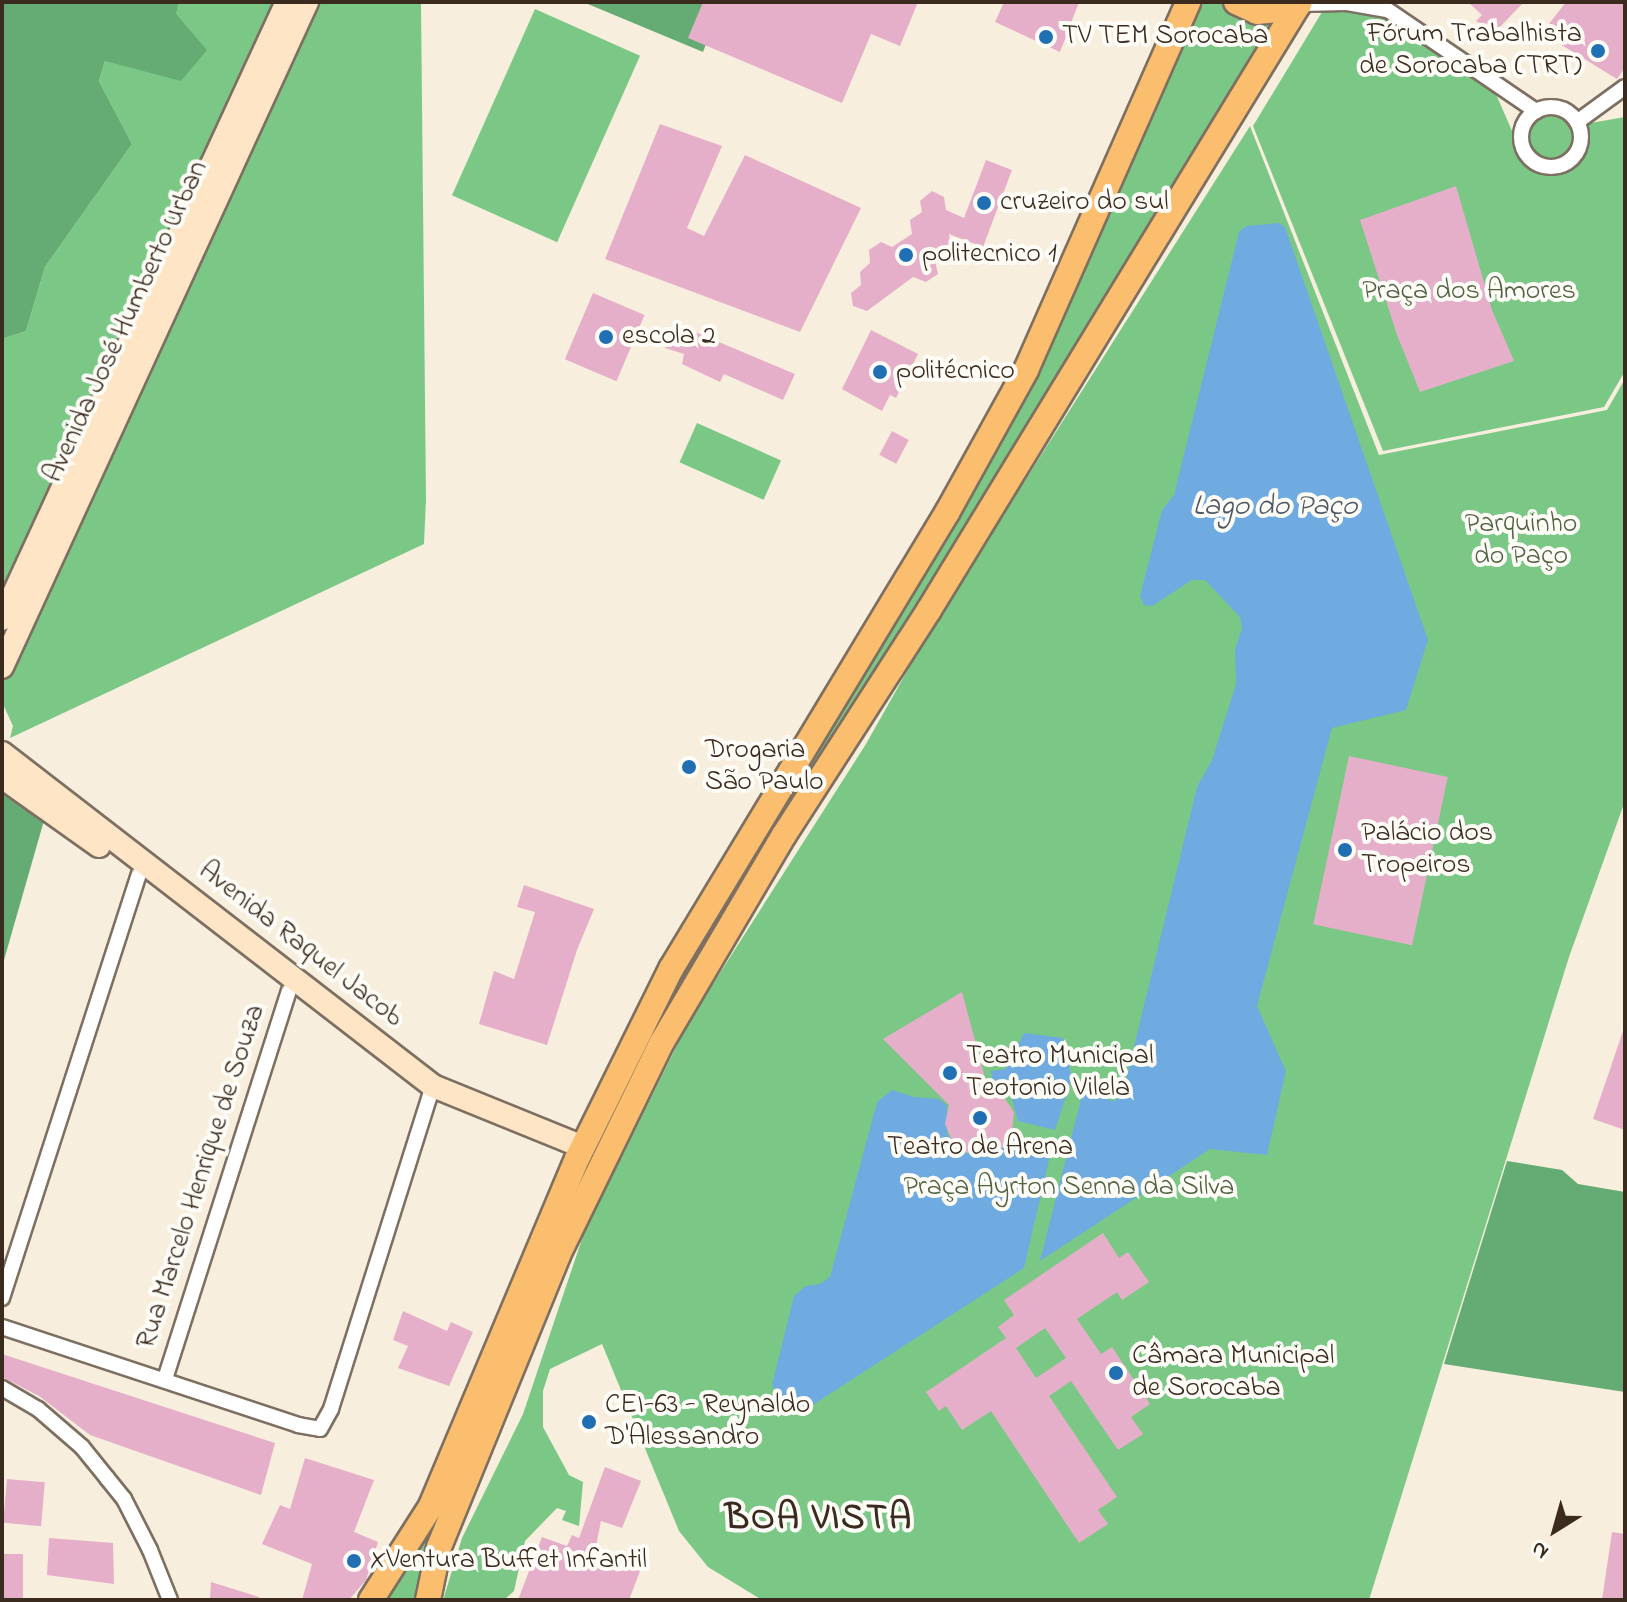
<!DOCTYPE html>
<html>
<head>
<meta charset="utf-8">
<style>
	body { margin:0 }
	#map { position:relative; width:1627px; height:1602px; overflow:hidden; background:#f8eedd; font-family:"Indie Flower",sans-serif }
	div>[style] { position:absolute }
	.green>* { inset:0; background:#7bc886; transform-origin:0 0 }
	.round { border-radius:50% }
	.forest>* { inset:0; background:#64ac73 }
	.water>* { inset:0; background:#6fabe0 }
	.building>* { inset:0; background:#e6afc9; transform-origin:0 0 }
	.roads { filter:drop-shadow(2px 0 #7d6f61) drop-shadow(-2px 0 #7d6f61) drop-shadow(0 2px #7d6f61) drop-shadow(0 -2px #7d6f61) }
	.street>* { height:14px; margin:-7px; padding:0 7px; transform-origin:7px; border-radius:7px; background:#fff }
	.street>.ring { margin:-7px; padding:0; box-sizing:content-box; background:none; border:14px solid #fff; border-radius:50% }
	.secondary>* { height:22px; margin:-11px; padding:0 11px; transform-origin:11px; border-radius:11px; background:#fde5c5 }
	.primary>* { height:24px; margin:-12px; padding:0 12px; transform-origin:12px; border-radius:12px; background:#fbbd6e }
	.dots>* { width:22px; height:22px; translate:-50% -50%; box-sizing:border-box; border:4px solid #fdfcf7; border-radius:50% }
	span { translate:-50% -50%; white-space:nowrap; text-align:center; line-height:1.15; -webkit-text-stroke:8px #fdfcf7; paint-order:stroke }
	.poi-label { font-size:28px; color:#3b2a1e }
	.right { translate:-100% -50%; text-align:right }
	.left { translate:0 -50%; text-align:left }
	.park-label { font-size:28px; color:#516142 }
	.street-label { font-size:28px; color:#3b2a1e }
	.water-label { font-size:30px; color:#4d5762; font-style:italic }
	.district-label { font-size:36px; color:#3b2a1e; font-weight:700; letter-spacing:2px }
	.frame { position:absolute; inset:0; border:4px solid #3b2a1e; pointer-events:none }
	.north { position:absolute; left:1515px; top:1490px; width:80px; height:80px; -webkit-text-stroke:6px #fdfcf7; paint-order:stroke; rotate:217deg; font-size:22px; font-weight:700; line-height:32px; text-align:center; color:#3b2a1e }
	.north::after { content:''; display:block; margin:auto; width:28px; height:36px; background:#3b2a1e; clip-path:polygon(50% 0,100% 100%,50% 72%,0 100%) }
</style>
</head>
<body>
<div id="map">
	<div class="green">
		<i style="clip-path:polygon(179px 2px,277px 2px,2px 605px,2px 339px,26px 331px,45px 267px,132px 144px,99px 81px,105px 61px,176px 13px)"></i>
		<i style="clip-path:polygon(318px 2px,421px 2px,426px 500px,424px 544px,10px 738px,13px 726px,2px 702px,2px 685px)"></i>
		<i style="clip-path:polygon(1197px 2px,1219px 2px,1244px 19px,1259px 22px,1280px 17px,686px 980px,418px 1600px,380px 1600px,639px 1044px,928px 564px)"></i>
		<i style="left:535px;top:9px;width:115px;height:204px;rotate:24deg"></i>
		<i style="clip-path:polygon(1322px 12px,1356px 12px,1382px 17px,1495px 92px,1527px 165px,1547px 173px,1572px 166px,1587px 145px,1585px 124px,1625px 117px,1625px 371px,1604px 407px,1383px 451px,1253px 126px)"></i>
		<i class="round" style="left:1527px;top:114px;width:46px;height:46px"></i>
		<i style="clip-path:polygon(1250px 126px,1379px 455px,1607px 410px,1625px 379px,1625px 801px,1569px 957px,1369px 1600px,762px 1600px,708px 1567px,679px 1531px,602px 1344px,550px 1369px,543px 1391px,543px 1427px,569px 1475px,583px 1482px,579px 1526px,562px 1520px,566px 1511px,557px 1508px,525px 1541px,514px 1591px,504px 1600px,443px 1600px,462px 1538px,523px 1414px,584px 1233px,688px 1023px,866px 744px,929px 632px)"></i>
		<i style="left:697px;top:423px;width:92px;height:43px;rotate:24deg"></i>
	</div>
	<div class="forest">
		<i style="clip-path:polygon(2px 2px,179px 2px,176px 14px,207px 50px,181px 81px,105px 61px,99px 81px,132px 144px,45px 267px,26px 331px,2px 339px)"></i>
		<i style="clip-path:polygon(583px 2px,722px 2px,703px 52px)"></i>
		<i style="clip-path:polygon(2px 777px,51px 796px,2px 967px)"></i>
		<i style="clip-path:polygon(1507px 1161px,1562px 1170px,1578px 1184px,1625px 1192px,1625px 1392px,1444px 1364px)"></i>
	</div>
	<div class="water">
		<i style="clip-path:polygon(1279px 223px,1285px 227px,1428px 640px,1406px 710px,1332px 728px,1257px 1006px,1286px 1071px,1267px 1155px,1210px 1149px,1040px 1261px,1081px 1099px,1085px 1093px,1114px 1101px,1122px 1096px,1197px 787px,1212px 760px,1236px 684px,1235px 649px,1242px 628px,1240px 617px,1205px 580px,1192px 580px,1152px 606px,1144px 605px,1140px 596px,1162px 510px,1174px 495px,1239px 232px,1246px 226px)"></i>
		<i style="clip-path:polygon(1024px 1033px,1063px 1038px,1072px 1078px,1055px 1130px,1018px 1121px,1011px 1095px,993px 1084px,991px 1071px,1006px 1069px)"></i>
		<i style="clip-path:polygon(892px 1090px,914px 1097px,939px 1099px,947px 1105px,947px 1134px,963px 1152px,986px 1157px,997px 1154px,1013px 1136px,1052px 1147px,1024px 1268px,808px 1408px,802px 1407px,779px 1398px,772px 1385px,794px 1296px,806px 1286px,820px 1284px,830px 1277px,877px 1102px)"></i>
	</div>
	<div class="building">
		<i style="clip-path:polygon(703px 2px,918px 2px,900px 46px,871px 34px,842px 103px,688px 38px)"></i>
		<i style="clip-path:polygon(1004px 2px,1079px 2px,1060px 52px,995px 22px)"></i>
		<i style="clip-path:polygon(1468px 2px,1524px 2px,1495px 32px,1476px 21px,1482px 15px)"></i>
		<i style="clip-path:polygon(1566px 2px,1625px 2px,1625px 68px,1617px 79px,1542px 33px)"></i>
		<i style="clip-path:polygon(660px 124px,722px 146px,687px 228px,704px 236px,745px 155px,861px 208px,800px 332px,605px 259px)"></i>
		<i style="clip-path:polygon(986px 160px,1012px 170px,983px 247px,949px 234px,951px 249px,935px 261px,938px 274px,926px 282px,913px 277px,867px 311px,853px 306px,851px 293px,861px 285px,860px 272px,870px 263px,869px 250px,881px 242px,892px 247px,912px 234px,910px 220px,922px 212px,920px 201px,932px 191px,944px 197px,946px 210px,964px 218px)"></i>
		<i style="clip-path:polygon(1456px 186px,1492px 310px,1514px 361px,1420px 392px,1397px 335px,1360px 220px)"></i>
		<i style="left:593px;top:293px;width:56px;height:72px;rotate:23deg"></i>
		<i style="clip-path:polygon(676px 324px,795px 374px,783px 400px,724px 374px,720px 382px,682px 364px,684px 354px,665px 348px)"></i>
		<i style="clip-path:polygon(871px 330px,918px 354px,896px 398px,890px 395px,882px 411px,842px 389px)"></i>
		<i style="left:892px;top:431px;width:19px;height:27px;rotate:28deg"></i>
		<i style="left:1349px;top:756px;width:101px;height:172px;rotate:12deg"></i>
		<i style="clip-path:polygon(524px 885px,594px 909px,577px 950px,547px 1045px,479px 1024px,494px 971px,514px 979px,535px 912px,517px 907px)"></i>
		<i style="clip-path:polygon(962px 992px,987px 1085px,1001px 1093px,1014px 1112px,1012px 1135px,1002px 1148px,986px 1156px,964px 1152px,954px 1145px,945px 1124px,949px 1105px,883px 1039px)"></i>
		<i style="clip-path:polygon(1623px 1031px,1625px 1032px,1625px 1130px,1593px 1119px)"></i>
		<i style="clip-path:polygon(evenodd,1103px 1233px,1119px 1258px,1128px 1252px,1149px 1282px,1122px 1300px,1117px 1292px,1077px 1319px,1101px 1354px,1112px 1347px,1150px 1404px,1131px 1417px,1143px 1434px,1118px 1450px,1071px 1381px,1049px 1396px,1117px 1497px,1098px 1510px,1108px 1524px,1079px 1543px,991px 1411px,962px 1430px,946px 1406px,939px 1411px,926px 1392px,1006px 1338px,998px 1327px,1014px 1315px,1004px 1300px,1103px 1233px,1045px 1328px,1066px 1358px,1036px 1378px,1016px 1348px,1045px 1328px)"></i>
		<i style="clip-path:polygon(403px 1311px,447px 1331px,451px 1322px,473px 1332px,449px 1386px,398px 1368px,408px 1346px,393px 1340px)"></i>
		<i style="clip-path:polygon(2px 1354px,275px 1443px,261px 1495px,90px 1435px,39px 1396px,2px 1377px)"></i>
		<i style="clip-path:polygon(305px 1458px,374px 1480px,354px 1532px,378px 1542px,366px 1580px,349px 1600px,302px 1600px,312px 1564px,262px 1544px,280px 1505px,290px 1509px)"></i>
		<i style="clip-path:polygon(605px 1467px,641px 1481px,622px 1528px,601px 1521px,596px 1546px,642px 1566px,629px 1600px,518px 1600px,542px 1537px,567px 1546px,572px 1535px,579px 1538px)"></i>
		<i style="left:7px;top:1479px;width:38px;height:44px;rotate:5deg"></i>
		<i style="clip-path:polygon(1612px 1532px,1625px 1534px,1625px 1600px,1602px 1600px)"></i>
		<i style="clip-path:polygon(49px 1538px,113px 1543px,114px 1584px,47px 1575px)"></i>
		<i style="left:2px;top:1554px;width:21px;height:46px"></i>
		<i style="clip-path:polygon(211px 1582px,259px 1597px,259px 1600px,210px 1600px)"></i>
	</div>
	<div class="roads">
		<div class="street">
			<i style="left:1376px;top:2px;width:194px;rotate:34.3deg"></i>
			<i style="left:1299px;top:4px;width:48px;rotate:-1.2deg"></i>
			<i style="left:1347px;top:3px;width:39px;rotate:10deg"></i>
			<i class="ring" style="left:1521px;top:107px;width:46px;height:46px"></i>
			<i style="left:1577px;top:122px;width:59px;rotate:-36.1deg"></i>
			<i style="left:2px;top:1298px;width:445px;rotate:-72.1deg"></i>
			<i style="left:2px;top:1327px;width:312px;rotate:18.3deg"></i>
			<i style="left:298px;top:1425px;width:22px;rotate:10deg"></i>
			<i style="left:320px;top:1429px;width:23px;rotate:-61deg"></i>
			<i style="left:331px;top:1409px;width:339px;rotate:-72.5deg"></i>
			<i style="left:165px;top:1379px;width:407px;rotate:-72.3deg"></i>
			<i style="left:2px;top:1388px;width:42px;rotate:30.3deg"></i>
			<i style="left:38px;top:1409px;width:58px;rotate:40.8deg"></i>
			<i style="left:82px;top:1447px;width:40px;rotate:51deg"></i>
			<i style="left:107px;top:1478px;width:27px;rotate:51deg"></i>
			<i style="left:124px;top:1499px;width:57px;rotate:63deg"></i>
			<i style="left:150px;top:1550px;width:54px;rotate:68.2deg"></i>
		</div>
		<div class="secondary">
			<i style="left:2px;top:619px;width:680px;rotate:-65.21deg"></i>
			<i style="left:2px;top:667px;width:732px;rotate:-65.36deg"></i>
			<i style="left:2px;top:753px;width:545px;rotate:37.69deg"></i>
			<i style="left:433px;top:1086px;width:162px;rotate:22.1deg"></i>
			<i style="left:2px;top:777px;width:119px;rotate:35.4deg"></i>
		</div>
		<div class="primary">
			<i style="left:1236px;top:2px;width:23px;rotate:25deg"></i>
			<i style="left:1257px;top:12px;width:24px;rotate:-5deg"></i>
			<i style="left:1281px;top:10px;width:19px;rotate:-18deg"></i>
			<i style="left:371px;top:1600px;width:112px;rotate:-57.4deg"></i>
			<i style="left:431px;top:1506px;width:376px;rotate:-67.2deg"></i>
			<i style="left:577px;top:1159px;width:212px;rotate:-63.7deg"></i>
			<i style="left:671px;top:969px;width:535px;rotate:-58.83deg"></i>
			<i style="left:948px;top:511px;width:161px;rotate:-61deg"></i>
			<i style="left:1026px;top:370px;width:402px;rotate:-66.2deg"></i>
			<i style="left:428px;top:1600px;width:54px;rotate:-78.3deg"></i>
			<i style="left:439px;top:1547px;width:315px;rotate:-67.8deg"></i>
			<i style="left:558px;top:1255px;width:237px;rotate:-64deg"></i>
			<i style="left:662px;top:1042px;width:240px;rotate:-59.5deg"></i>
			<i style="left:784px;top:835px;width:268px;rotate:-57.2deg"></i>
			<i style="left:929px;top:610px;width:712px;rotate:-58.61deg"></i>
		</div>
	</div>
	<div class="dots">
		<i style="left:1046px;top:37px;background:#1f6fb2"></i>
		<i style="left:1598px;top:51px;background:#1f6fb2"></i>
		<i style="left:984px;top:203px;background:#1f6fb2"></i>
		<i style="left:906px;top:255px;background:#1f6fb2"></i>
		<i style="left:606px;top:337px;background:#1f6fb2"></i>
		<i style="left:880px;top:372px;background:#1f6fb2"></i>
		<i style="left:689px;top:767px;background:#1f6fb2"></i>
		<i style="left:1345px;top:850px;background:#1f6fb2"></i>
		<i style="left:950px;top:1073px;background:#1f6fb2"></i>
		<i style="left:980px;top:1118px;background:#1f6fb2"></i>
		<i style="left:1116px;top:1373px;background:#1f6fb2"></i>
		<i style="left:589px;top:1422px;background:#1f6fb2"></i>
		<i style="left:354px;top:1561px;background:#1f6fb2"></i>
	</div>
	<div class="poi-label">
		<span class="right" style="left:1582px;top:51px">Fórum Trabalhista<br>de Sorocaba (TRT)</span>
		<span class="left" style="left:1062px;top:37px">TV TEM Sorocaba</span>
		<span class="left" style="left:1000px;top:203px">cruzeiro do sul</span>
		<span class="left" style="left:922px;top:255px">politecnico 1</span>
		<span class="left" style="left:622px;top:337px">escola 2</span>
		<span class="left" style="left:896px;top:372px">politécnico</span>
		<span class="left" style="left:705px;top:767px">Drogaria<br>São Paulo</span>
		<span class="left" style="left:1361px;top:850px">Palácio dos<br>Tropeiros</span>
		<span class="left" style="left:966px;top:1073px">Teatro Municipal<br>Teotonio Vilela</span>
		<span style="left:980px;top:1148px">Teatro de Arena</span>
		<span class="left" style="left:1132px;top:1373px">Câmara Municipal<br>de Sorocaba</span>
		<span class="left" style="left:605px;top:1422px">CEI-63 - Reynaldo<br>D'Alessandro</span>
		<span class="left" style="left:370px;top:1561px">XVentura Buffet Infantil</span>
	</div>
	<div class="park-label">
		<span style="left:1469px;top:292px">Praça dos Amores</span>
		<span style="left:1521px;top:541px">Parquinho<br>do Paço</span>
		<span style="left:1069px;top:1188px">Praça Ayrton Senna da Silva</span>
	</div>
	<div class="street-label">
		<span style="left:127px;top:322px;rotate:-65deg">Avenida José Humberto Urban</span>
		<span style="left:300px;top:945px;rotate:38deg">Avenida Raquel Jacob</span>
		<span style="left:202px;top:1177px;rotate:-72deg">Rua Marcelo Henrique de Souza</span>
	</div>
	<div class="water-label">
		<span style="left:1275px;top:507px">Lago do Paço</span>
	</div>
	<div class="district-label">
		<span style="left:819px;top:1520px">BOA VISTA</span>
	</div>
	<div class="frame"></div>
	<div class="north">N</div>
</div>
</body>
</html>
